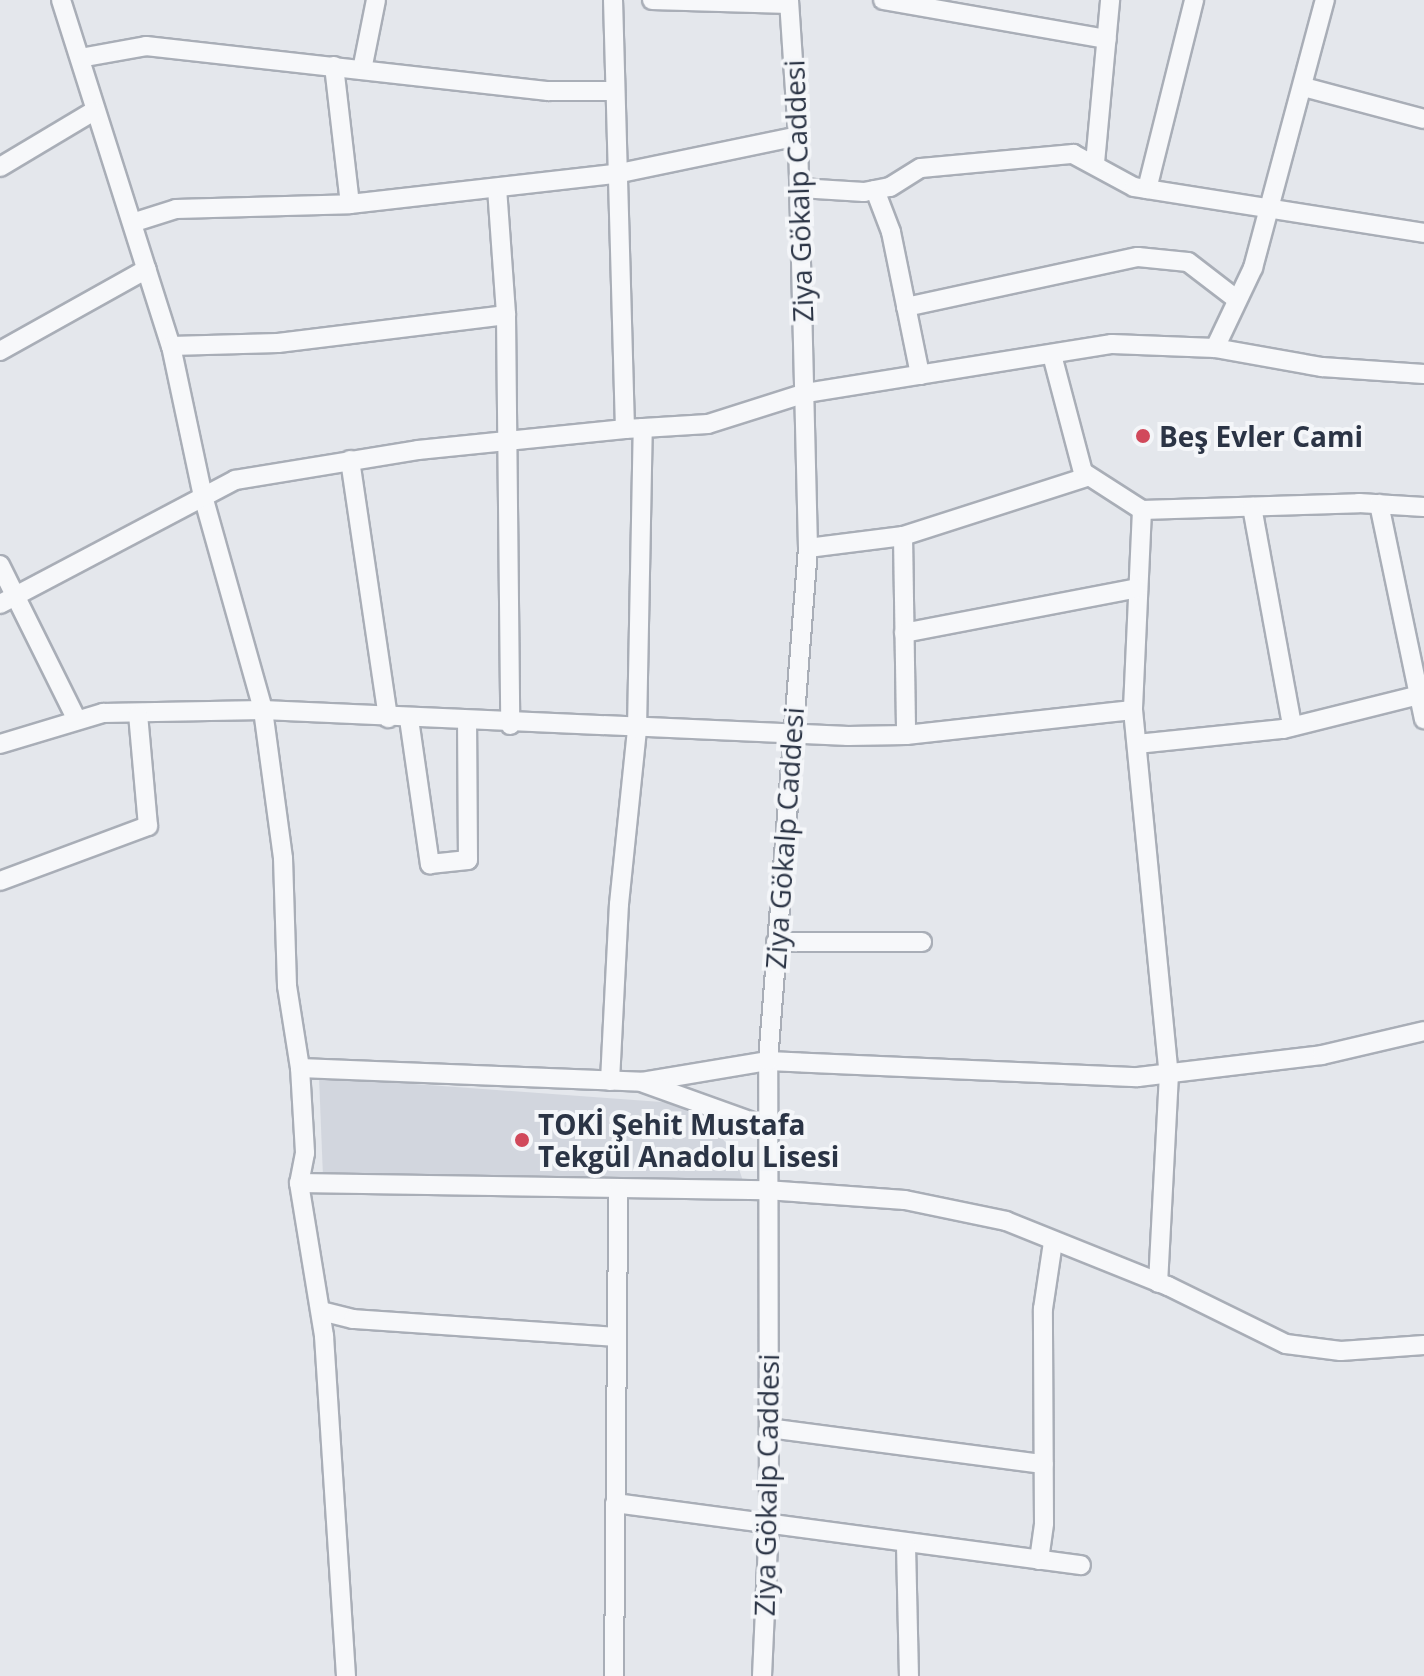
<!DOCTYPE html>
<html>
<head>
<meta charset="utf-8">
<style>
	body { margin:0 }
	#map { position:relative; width:1424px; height:1676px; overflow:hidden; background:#e4e7ec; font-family:"Open Sans",sans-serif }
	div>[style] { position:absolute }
	.built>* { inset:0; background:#d2d6de }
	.roads { filter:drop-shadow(2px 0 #a9aeb7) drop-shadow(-2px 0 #a9aeb7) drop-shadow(0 2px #a9aeb7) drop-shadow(0 -2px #a9aeb7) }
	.minor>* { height:18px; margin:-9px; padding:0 9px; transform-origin:9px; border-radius:9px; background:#f7f8fa }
	.dots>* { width:22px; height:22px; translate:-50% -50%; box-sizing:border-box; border:4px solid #f4f6f9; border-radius:50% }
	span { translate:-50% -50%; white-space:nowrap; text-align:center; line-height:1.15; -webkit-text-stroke:8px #f4f6f9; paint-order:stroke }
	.street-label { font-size:28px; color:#2b3445 }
	.poi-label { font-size:28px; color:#2b3445; font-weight:700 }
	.left { translate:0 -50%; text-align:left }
</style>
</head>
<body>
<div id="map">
	<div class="built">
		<i style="clip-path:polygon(319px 1077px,675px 1103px,714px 1129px,733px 1151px,744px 1184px,323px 1177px)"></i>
	</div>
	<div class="roads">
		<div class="minor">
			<i style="left:61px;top:0;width:363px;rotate:72.4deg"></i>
			<i style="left:171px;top:346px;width:153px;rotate:78deg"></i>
			<i style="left:203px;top:496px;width:222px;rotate:74.3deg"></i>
			<i style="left:263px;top:710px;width:149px;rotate:82.3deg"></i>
			<i style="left:283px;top:858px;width:128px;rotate:88.2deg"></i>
			<i style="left:287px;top:986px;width:83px;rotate:81deg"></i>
			<i style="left:300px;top:1068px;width:85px;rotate:86.6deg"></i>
			<i style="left:305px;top:1153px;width:31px;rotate:101deg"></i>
			<i style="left:299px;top:1183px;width:155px;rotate:80.7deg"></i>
			<i style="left:324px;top:1336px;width:341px;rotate:86.3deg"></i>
			<i style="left:652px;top:0;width:137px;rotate:1.7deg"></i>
			<i style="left:883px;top:0;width:227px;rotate:9.9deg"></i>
			<i style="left:80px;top:58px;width:67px;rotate:-10.3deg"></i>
			<i style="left:146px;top:46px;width:405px;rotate:6.4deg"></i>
			<i style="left:548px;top:91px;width:66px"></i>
			<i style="left:334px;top:66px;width:139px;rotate:83.4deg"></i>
			<i style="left:362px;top:70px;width:71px;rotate:-78.7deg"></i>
			<i style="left:1304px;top:87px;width:124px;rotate:14.9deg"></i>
			<i style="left:1095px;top:163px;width:164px;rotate:-84.7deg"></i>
			<i style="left:0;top:167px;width:109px;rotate:-30.8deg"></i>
			<i style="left:497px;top:188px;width:127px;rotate:85.9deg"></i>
			<i style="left:506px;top:315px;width:410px;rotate:89.4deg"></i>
			<i style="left:800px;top:188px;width:64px;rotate:3.6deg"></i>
			<i style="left:864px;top:192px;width:26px;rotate:-11deg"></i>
			<i style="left:890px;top:187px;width:36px;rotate:-32deg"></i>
			<i style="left:921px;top:168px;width:153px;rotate:-5.3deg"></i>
			<i style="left:1073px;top:154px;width:69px;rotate:28.4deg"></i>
			<i style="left:1134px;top:187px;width:294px;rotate:9deg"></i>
			<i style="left:1147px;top:189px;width:195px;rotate:-76deg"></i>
			<i style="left:875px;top:190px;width:45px;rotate:69.1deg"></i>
			<i style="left:891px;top:232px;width:146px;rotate:78.5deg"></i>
			<i style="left:135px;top:222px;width:43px;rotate:-17.6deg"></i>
			<i style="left:176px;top:209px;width:174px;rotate:-1.6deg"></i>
			<i style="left:350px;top:204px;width:272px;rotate:-6.5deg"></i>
			<i style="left:620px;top:173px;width:182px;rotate:-11.7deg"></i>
			<i style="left:906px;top:307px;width:237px;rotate:-12.2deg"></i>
			<i style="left:1138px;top:257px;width:50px;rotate:5.7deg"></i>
			<i style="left:1188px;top:262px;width:61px;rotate:37.6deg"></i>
			<i style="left:171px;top:346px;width:107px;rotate:-1.6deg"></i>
			<i style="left:278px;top:343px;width:230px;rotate:-7deg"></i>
			<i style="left:1215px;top:348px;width:89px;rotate:-64.6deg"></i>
			<i style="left:1253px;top:268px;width:278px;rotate:-75deg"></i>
			<i style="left:0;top:351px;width:168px;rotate:-29.2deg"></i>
			<i style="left:1052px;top:355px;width:121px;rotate:75.2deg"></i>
			<i style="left:1083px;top:472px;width:70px;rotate:32.8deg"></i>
			<i style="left:1142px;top:510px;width:217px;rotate:-1.8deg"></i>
			<i style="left:1359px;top:503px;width:65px;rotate:3.5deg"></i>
			<i style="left:643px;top:428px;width:65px;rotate:-3.5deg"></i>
			<i style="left:708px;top:424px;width:103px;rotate:-17.6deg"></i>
			<i style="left:806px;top:393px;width:310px;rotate:-9.1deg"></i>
			<i style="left:1112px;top:344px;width:103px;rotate:2.2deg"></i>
			<i style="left:1215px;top:348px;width:109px;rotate:10.1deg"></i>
			<i style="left:1322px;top:367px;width:102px;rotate:3.9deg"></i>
			<i style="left:350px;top:460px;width:261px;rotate:81.6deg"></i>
			<i style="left:1379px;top:504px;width:220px;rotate:78.2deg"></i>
			<i style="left:1252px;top:507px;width:223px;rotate:79.6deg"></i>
			<i style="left:1142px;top:510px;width:200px;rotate:92.6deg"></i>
			<i style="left:1133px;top:710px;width:366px;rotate:84.4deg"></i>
			<i style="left:1169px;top:1074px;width:209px;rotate:93deg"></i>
			<i style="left:903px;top:536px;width:199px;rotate:89.1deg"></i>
			<i style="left:808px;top:548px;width:96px;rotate:-7.2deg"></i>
			<i style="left:903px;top:536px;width:193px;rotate:-17.8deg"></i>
			<i style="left:0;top:565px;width:171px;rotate:63.6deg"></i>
			<i style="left:0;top:604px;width:266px;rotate:-27.8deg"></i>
			<i style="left:235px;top:480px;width:185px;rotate:-9.3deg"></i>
			<i style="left:418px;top:450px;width:208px;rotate:-5.8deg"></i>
			<i style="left:904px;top:633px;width:238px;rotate:-10.9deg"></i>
			<i style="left:409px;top:719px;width:147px;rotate:81.8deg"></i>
			<i style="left:430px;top:864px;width:38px;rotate:-6deg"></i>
			<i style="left:468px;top:860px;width:138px;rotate:-90.4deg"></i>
			<i style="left:0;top:744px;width:108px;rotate:-16.8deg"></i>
			<i style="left:103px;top:713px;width:160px;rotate:-1.1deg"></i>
			<i style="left:263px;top:710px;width:586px;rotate:2.54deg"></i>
			<i style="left:848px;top:736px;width:58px;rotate:-1deg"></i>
			<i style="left:906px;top:735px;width:228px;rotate:-6.3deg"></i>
			<i style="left:1137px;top:744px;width:147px;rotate:-5.9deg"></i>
			<i style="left:1283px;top:729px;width:140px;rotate:-14deg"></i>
			<i style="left:0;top:881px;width:158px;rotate:-20.4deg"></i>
			<i style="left:148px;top:826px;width:112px;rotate:-95.1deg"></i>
			<i style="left:776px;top:942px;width:146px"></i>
			<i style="left:300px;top:1068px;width:342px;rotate:2.3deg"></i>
			<i style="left:642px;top:1082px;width:128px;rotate:-9.5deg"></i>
			<i style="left:768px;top:1061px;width:370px;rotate:2.5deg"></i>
			<i style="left:1138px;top:1077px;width:185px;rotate:-6.8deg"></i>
			<i style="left:1322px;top:1055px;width:105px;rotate:-13.2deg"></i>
			<i style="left:610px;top:1081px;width:177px;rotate:-87.1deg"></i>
			<i style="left:619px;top:904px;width:176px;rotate:-84.1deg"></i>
			<i style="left:637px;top:729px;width:301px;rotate:-88.9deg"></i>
			<i style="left:643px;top:428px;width:18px;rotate:177deg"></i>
			<i style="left:625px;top:429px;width:429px;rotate:-91.6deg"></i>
			<i style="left:644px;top:1083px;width:130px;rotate:19.8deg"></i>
			<i style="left:299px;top:1183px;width:467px;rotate:0.9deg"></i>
			<i style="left:766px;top:1190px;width:139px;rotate:4.1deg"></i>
			<i style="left:905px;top:1200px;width:103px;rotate:11.7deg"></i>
			<i style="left:1006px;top:1221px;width:175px;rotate:21.9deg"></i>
			<i style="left:1168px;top:1286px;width:131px;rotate:26.2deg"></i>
			<i style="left:1286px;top:1344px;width:55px;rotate:7.3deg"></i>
			<i style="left:1341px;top:1351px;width:83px;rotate:-4.1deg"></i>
			<i style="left:321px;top:1311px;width:33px;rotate:14deg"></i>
			<i style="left:353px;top:1319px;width:263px;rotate:3.9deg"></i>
			<i style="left:769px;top:1428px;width:277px;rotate:7.5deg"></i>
			<i style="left:615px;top:1503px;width:470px;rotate:7.6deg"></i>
			<i style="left:906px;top:1545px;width:131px;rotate:88.7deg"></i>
			<i style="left:1039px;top:1560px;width:37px;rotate:-82deg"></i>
			<i style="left:1044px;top:1523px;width:214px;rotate:-90.3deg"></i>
			<i style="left:1043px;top:1309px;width:68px;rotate:-81.5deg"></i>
			<i style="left:614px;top:1676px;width:485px;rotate:-89.5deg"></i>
			<i style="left:762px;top:1676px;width:156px;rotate:-87.4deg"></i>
			<i style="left:769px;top:1520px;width:459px;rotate:-90.1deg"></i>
			<i style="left:768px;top:1061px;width:515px;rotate:-85.54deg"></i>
			<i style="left:808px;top:548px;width:412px;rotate:-91.4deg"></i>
			<i style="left:798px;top:136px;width:136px;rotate:-93.8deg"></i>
		</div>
	</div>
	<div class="dots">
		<i style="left:1143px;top:436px;background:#d1495b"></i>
		<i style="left:522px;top:1140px;background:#d1495b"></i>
	</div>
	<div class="street-label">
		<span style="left:798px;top:191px;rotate:-92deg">Ziya Gökalp Caddesi</span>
		<span style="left:784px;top:838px;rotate:-86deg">Ziya Gökalp Caddesi</span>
		<span style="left:766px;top:1485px;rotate:-89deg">Ziya Gökalp Caddesi</span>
	</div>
	<div class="poi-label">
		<span class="left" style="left:1159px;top:436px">Beş Evler Cami</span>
		<span class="left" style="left:538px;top:1140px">TOKİ Şehit Mustafa<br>Tekgül Anadolu Lisesi</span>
	</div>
</div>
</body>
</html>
